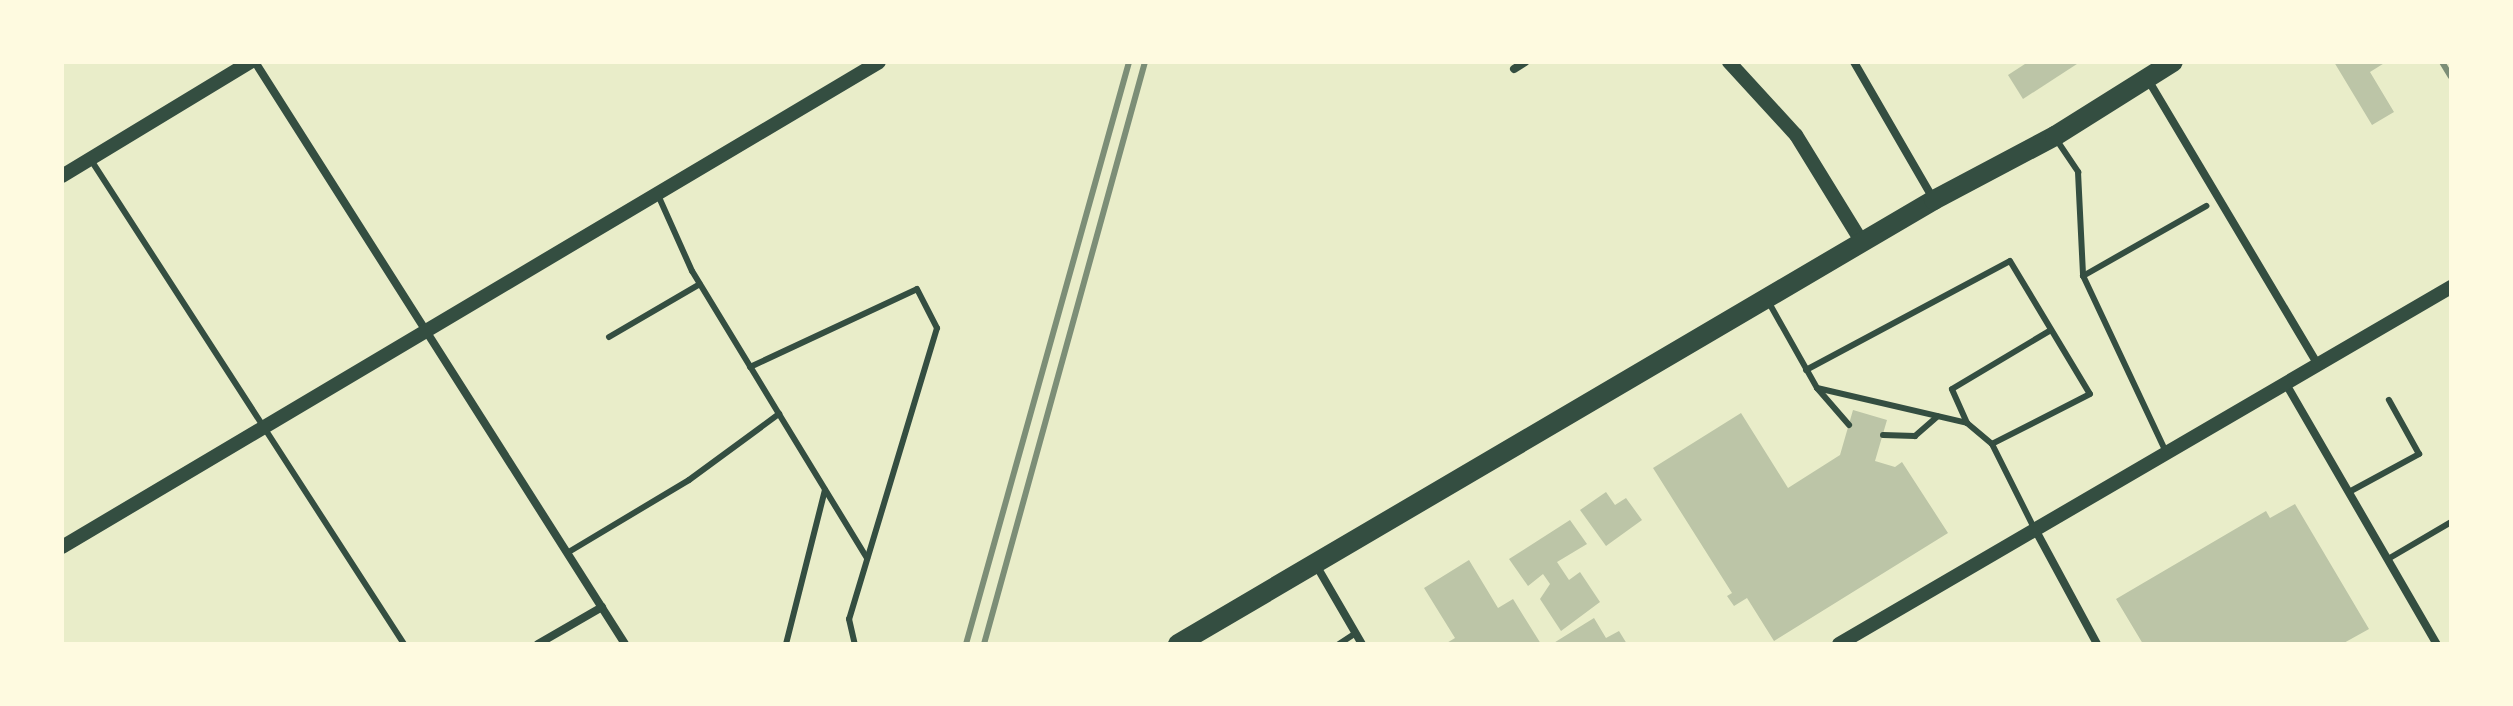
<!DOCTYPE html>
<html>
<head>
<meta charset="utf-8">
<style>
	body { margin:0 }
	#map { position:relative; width:2513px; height:706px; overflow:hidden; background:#e9edc9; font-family:"Noto Sans",sans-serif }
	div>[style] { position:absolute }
	.building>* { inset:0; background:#bcc5a7 }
	.service>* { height:6px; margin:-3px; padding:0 3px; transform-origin:3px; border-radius:3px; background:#344e41 }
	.minor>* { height:8px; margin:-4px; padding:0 4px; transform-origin:4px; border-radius:4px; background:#344e41 }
	.tertiary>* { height:14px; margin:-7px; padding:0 7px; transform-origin:7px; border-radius:7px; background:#344e41 }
	.primary>* { height:20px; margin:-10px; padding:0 10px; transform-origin:10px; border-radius:10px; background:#344e41 }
	.rail>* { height:6px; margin:-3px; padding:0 3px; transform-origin:3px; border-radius:3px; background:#7c8e77 }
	span { translate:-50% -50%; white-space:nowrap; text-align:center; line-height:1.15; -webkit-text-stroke:7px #fefae0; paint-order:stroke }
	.frame { position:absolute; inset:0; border:64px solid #fefae0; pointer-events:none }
</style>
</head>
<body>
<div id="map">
	<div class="building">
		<i style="clip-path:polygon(2028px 62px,2080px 62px,2023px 99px,2008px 75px)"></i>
		<i style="clip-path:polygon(2334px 62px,2386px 62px,2370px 72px,2394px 112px,2372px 125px)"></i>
		<i style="clip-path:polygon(1853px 410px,1887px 420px,1875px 461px,1895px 467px,1902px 462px,1948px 533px,1774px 641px,1747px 598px,1734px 606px,1727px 596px,1732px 593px,1653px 468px,1741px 413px,1788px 488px,1840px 455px)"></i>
		<i style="clip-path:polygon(1606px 492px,1615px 505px,1626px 498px,1642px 520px,1606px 546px,1580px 510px)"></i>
		<i style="clip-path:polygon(2295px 504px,2369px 629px,2342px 644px,2143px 644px,2116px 599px,2266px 511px,2270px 518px)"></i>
		<i style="clip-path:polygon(1570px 520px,1587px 544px,1557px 562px,1569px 580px,1580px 572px,1600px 602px,1561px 631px,1540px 599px,1550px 584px,1543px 574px,1528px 586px,1509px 559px)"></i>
		<i style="clip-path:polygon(1469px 560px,1498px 608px,1513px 599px,1541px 644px,1445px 644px,1455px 638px,1424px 588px)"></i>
		<i style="clip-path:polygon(1594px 618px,1606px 638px,1619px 631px,1627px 644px,1552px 644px)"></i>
	</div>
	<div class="service">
		<i style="left:2056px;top:139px;width:40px;rotate:56deg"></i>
		<i style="left:2078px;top:172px;width:104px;rotate:87.2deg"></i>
		<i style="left:91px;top:160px;width:576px;rotate:57.11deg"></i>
		<i style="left:1768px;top:301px;width:100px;rotate:60.6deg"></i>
		<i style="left:1817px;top:388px;width:49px;rotate:49.1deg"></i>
		<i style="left:609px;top:337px;width:105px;rotate:-30.2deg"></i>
		<i style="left:750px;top:367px;width:184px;rotate:-25deg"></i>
		<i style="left:917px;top:289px;width:44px;rotate:62.9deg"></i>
		<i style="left:937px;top:328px;width:304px;rotate:106.8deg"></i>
		<i style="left:849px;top:619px;width:26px;rotate:77deg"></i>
		<i style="left:1806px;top:370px;width:231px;rotate:-28.1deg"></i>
		<i style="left:2010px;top:261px;width:155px;rotate:59deg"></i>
		<i style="left:2090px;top:394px;width:110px;rotate:153deg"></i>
		<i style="left:1992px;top:444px;width:94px;rotate:63.4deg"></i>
		<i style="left:1817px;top:388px;width:154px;rotate:13.1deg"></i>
		<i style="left:779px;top:414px;width:169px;rotate:58.6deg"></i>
		<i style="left:1883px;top:435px;width:32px;rotate:2deg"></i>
		<i style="left:1915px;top:436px;width:30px;rotate:-41deg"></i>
		<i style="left:1992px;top:444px;width:33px;rotate:-140deg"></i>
		<i style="left:1967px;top:423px;width:37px;rotate:-114deg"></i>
		<i style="left:1952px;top:389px;width:115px;rotate:-30.8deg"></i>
		<i style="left:2166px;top:452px;width:195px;rotate:-115.2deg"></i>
		<i style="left:2083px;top:276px;width:142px;rotate:-29.6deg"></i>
		<i style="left:2349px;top:492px;width:80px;rotate:-28.5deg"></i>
		<i style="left:2419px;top:454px;width:62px;rotate:-119.1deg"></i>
		<i style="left:567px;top:553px;width:142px;rotate:-30.9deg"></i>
		<i style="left:689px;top:480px;width:112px;rotate:-36.3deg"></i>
		<i style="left:779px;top:414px;width:167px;rotate:-121.3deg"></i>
		<i style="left:692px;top:271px;width:83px;rotate:-114.1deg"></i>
		<i style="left:2388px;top:559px;width:73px;rotate:-30.4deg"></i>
		<i style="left:786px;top:644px;width:159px;rotate:-75.8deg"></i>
		<i style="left:1339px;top:644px;width:20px;rotate:-33deg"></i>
	</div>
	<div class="minor">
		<i style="left:255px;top:62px;width:690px;rotate:57.55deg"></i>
		<i style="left:1854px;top:62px;width:160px;rotate:59.9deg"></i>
		<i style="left:1514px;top:69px;width:13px;rotate:-32deg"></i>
		<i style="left:2147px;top:78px;width:334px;rotate:59.2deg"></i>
		<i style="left:2286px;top:384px;width:301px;rotate:59.9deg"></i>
		<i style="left:2036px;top:531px;width:128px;rotate:61.6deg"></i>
		<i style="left:1316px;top:565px;width:91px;rotate:59.8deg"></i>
		<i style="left:538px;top:644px;width:74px;rotate:-30deg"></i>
	</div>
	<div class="tertiary">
		<i style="left:1729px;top:62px;width:99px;rotate:47.5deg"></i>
		<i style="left:1796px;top:135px;width:128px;rotate:58.4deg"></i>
		<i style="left:62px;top:176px;width:220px;rotate:-31.2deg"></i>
		<i style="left:62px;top:547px;width:950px;rotate:-30.69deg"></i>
		<i style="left:1839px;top:644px;width:709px;rotate:-30.26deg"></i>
	</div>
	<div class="primary">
		<i style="left:1178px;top:644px;width:877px;rotate:-30.43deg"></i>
		<i style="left:1934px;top:200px;width:137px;rotate:-27.9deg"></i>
		<i style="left:2055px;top:136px;width:139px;rotate:-32.1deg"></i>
	</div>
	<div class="rail">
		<i style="left:2442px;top:62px;width:17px;rotate:59deg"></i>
		<i style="left:966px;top:644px;width:604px;rotate:-74.35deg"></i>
		<i style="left:984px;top:644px;width:604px;rotate:-74.54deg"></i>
	</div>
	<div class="frame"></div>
</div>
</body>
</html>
